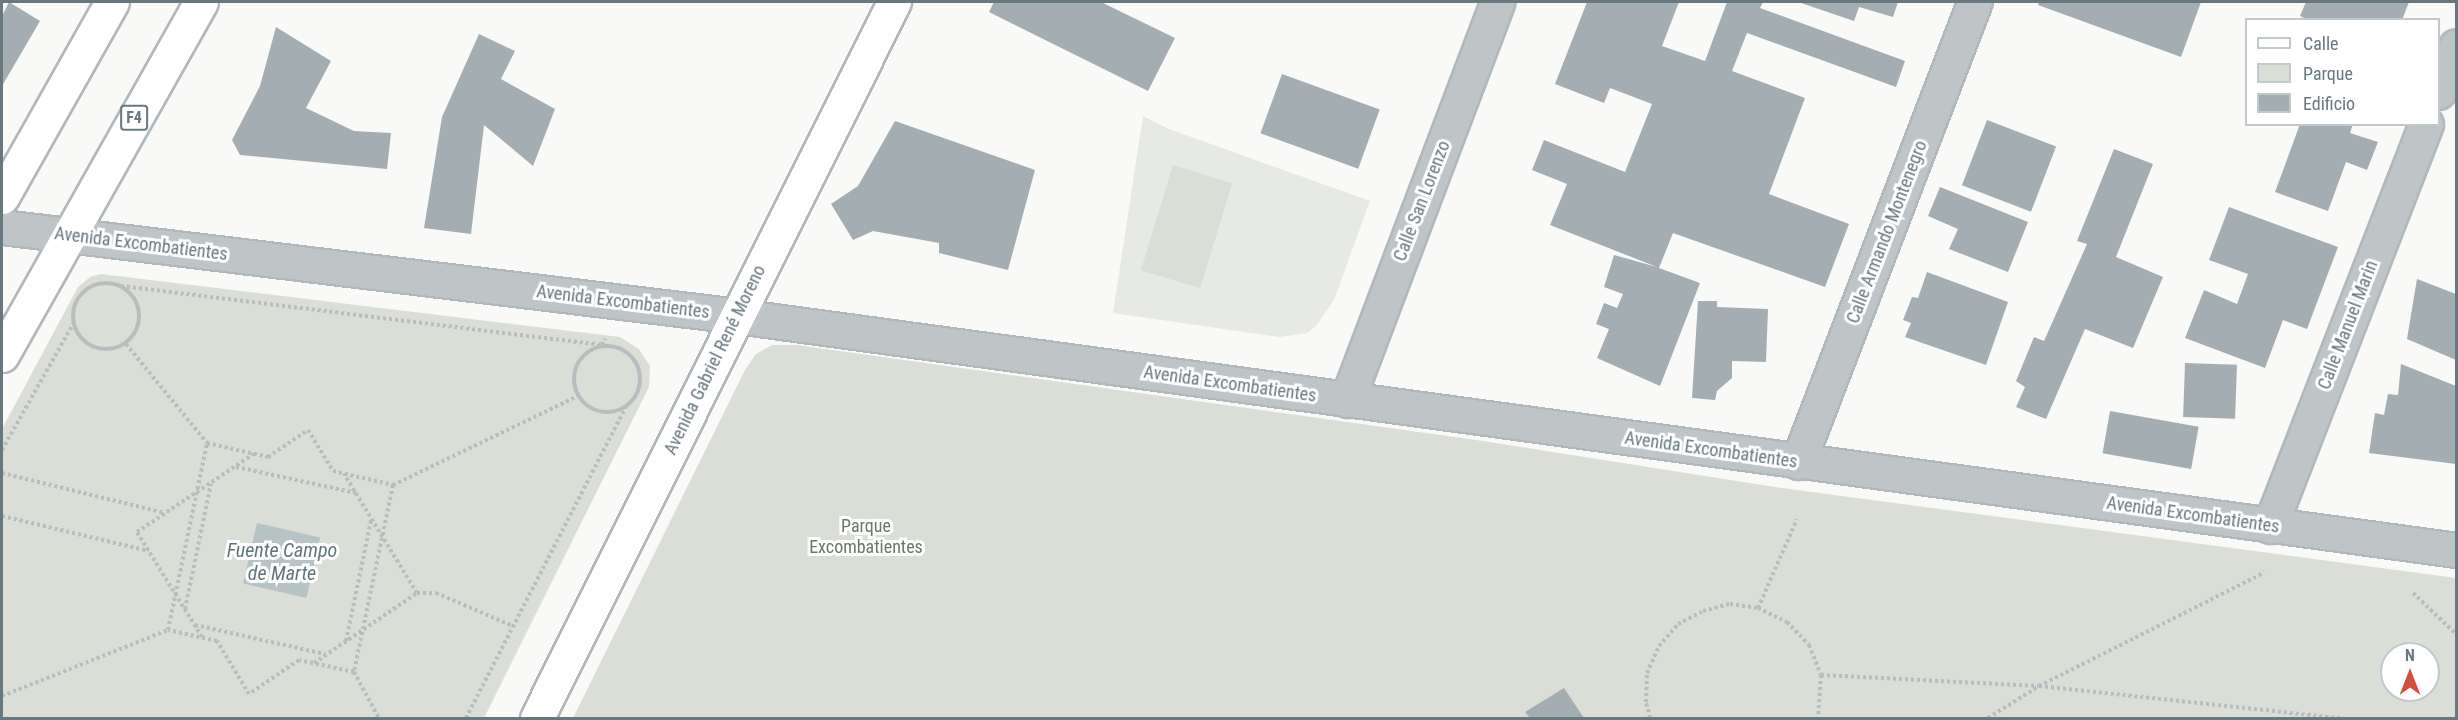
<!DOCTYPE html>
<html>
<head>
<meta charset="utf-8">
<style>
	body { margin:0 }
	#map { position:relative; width:2458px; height:720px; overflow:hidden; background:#f9f9f7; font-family:"Roboto Condensed",sans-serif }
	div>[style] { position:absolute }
	.built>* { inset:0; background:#e7e9e7 }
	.green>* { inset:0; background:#daded7; transform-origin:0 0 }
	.water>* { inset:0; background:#b7c3c5; transform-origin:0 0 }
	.building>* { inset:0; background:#a4aeb2; transform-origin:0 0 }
	.path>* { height:4px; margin-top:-2px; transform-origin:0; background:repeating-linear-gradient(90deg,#b9bdbf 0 3px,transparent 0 6px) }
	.path>.ring { margin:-2px; padding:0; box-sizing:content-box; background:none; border:4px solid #b9bdbf; border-radius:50% }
	.roads { filter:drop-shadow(2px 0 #b1b8bb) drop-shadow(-2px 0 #b1b8bb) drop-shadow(0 2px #b1b8bb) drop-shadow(0 -2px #b1b8bb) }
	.street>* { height:33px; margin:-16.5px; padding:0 16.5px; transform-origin:16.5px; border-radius:16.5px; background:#bfc4c6 }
	.secondary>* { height:33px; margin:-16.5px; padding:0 16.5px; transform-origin:16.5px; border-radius:16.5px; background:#fff }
	.highway>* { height:33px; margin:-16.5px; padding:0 16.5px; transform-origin:16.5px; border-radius:16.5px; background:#fff }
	span { translate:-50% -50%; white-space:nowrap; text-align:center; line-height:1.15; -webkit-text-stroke:6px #fff; paint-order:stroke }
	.shield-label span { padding:2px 4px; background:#fff; border:2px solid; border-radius:4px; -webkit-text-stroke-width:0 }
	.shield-label { font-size:16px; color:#67787f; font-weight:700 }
	.street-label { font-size:18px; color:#67787f }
	.park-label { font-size:18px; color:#6b7866 }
	.water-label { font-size:20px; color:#627679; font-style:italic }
	.frame { position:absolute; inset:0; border:3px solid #67787f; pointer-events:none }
	.legend { position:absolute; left:2245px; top:18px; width:195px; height:108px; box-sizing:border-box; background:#fff; border:2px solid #c2c9cc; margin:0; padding:8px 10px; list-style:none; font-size:18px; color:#67787f }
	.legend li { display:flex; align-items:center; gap:12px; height:30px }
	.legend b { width:30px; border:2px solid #c2c9cc }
	.north { position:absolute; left:2380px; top:642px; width:60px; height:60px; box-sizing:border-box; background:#fff; border:2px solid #c2c9cc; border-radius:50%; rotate:0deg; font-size:16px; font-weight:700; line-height:24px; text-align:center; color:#67787f }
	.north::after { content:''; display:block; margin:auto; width:21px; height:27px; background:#d24f3f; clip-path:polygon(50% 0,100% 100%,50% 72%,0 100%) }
</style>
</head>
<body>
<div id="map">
	<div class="built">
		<i style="clip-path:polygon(1143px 116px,1169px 129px,1370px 201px,1334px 300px,1316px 326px,1307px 333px,1279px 337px,1113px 313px)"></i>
	</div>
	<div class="green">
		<i style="left:1173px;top:165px;width:62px;height:110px;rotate:17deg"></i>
		<i style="clip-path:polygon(101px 274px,620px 337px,639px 349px,650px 366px,649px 387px,484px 718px,2px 718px,2px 429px,78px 287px,90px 277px)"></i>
		<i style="clip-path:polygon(evenodd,772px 345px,797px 345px,1476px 440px,1775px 487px,2456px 578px,2456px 718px,573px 718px,745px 370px,756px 354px,772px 345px,2392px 654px,2428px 654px,2428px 690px,2392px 690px,2392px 654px)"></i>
	</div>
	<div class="water">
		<i style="left:257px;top:523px;width:65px;height:62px;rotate:13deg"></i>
	</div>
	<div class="building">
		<i style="clip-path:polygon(9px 2px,40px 21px,2px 86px,2px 16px)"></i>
		<i style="clip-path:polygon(994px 2px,1101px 2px,1175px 38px,1148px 91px,989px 12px)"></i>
		<i style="clip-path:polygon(1587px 2px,1679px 2px,1662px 46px,1705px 61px,1727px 2px,1763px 2px,1760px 8px,1905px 61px,1896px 87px,1747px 33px,1732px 71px,1805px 98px,1769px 194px,1849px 224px,1825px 287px,1673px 233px,1659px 268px,1700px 283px,1660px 386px,1597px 358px,1609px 329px,1596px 324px,1604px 303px,1617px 308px,1623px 294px,1604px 287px,1614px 255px,1657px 267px,1550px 225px,1567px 184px,1532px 170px,1544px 140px,1625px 172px,1652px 104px,1610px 88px,1604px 103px,1555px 84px)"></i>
		<i style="clip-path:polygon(1798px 2px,1898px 2px,1893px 17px,1859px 7px,1854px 21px)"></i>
		<i style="clip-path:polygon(2039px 2px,2201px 2px,2181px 57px,2038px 5px)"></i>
		<i style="clip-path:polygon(2306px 2px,2409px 2px,2402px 20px,2308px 20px,2300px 16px)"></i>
		<i style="clip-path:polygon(276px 27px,331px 61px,306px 108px,354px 131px,391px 133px,387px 169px,240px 155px,232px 140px,260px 86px)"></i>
		<i style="clip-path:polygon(479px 34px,515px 51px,501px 79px,555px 109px,533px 166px,484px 125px,471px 234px,424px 228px,442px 117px)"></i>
		<i style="left:1282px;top:74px;width:104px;height:63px;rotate:20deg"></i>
		<i style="left:1987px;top:120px;width:74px;height:70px;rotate:21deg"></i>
		<i style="clip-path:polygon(895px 121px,1035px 170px,1008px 270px,939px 253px,939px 243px,873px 231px,853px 240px,831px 204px,858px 186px)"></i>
		<i style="clip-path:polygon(2300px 124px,2353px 124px,2350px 133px,2378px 142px,2367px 170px,2346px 162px,2328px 211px,2275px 192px)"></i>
		<i style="clip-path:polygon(2114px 149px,2153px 164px,2116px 257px,2163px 277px,2133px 348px,2085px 329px,2046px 419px,2016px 407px,2025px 387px,2016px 381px,2034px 337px,2044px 341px,2087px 244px,2077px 241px)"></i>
		<i style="clip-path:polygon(1940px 187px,2028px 222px,2008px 272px,1949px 249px,1958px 229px,1928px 216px)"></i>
		<i style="clip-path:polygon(2229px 207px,2338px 247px,2307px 329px,2283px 320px,2265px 368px,2185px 338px,2204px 290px,2237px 304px,2248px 274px,2209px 260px)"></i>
		<i style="clip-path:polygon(1927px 272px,2008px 302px,1986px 365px,1905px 337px,1911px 323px,1903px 320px,1912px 297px,1918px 298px)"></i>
		<i style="clip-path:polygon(2417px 279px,2456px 294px,2456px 360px,2407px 339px)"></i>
		<i style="clip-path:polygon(1698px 301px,1717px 301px,1717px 307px,1768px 309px,1766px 362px,1732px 361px,1732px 378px,1717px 391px,1715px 400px,1692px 398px)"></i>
		<i style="left:2185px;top:363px;width:52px;height:54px;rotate:2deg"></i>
		<i style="clip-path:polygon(2401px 364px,2456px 386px,2456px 464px,2369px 453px,2375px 413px,2384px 415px,2388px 394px,2398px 395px)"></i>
		<i style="left:2110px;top:411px;width:90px;height:43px;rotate:10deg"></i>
		<i style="clip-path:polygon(1564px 688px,1584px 718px,1530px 718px,1525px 712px)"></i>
	</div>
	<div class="path">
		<i class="ring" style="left:73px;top:283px;width:62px;height:62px"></i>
		<i style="left:121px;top:286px;width:485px;rotate:7deg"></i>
		<i style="left:602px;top:345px;width:7px;rotate:-63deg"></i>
		<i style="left:126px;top:344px;width:128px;rotate:50.7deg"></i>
		<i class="ring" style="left:574px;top:346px;width:62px;height:62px"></i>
		<i style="left:308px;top:430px;width:48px;rotate:58.6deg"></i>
		<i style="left:333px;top:471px;width:62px;rotate:13.1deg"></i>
		<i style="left:393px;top:485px;width:191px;rotate:101.8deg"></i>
		<i style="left:354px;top:672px;width:56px;rotate:-167.7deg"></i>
		<i style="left:299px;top:660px;width:60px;rotate:145.8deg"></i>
		<i style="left:249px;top:694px;width:62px;rotate:-121.1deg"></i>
		<i style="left:217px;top:641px;width:50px;rotate:-167.3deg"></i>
		<i style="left:168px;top:630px;width:191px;rotate:-78.2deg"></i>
		<i style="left:207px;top:443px;width:63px;rotate:12.9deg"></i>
		<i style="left:268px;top:457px;width:48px;rotate:-34deg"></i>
		<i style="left:2px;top:450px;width:145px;rotate:-60.6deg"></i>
		<i style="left:236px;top:467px;width:123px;rotate:12.2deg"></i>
		<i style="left:2px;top:473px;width:168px;rotate:13.8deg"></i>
		<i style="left:393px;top:485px;width:205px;rotate:-25.7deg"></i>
		<i style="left:2px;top:516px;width:151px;rotate:13.4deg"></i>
		<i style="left:417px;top:593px;width:19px"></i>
		<i style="left:436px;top:593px;width:84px;rotate:23.2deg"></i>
		<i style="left:2413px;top:593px;width:59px;rotate:43.6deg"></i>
		<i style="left:1758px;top:608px;width:97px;rotate:-66.3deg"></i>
		<i style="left:185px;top:609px;width:128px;rotate:-78.3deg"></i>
		<i style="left:195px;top:625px;width:133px;rotate:12.6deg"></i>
		<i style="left:202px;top:637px;width:123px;rotate:-121.8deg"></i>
		<i style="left:137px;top:532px;width:142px;rotate:-33.8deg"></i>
		<i style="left:346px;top:641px;width:124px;rotate:-78.3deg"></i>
		<i style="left:314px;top:663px;width:125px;rotate:-34.2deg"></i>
		<i style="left:417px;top:593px;width:140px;rotate:-121.5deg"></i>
		<i style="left:354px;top:672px;width:52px;rotate:61.5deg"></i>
		<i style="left:1821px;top:675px;width:218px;rotate:2.9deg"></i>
		<i style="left:2039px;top:686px;width:303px;rotate:6.1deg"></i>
		<i style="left:2px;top:696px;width:179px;rotate:-21.7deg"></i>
		<i style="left:466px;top:718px;width:350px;rotate:-62.8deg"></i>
		<i style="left:1650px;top:718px;width:16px;rotate:-104deg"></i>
		<i style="left:1646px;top:702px;width:29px;rotate:-88deg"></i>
		<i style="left:1647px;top:673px;width:30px;rotate:-66deg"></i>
		<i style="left:1659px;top:646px;width:29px;rotate:-49deg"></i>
		<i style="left:1678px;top:624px;width:28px;rotate:-27deg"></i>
		<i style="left:1703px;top:611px;width:28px;rotate:-15deg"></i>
		<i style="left:1730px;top:604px;width:28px;rotate:8deg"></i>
		<i style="left:1758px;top:608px;width:32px;rotate:26deg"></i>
		<i style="left:1787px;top:622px;width:32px;rotate:46deg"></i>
		<i style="left:1809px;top:645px;width:32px;rotate:68deg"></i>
		<i style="left:1821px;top:675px;width:43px;rotate:94deg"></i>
		<i style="left:1988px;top:718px;width:60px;rotate:-32.1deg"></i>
		<i style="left:2039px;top:686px;width:252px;rotate:-26.7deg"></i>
	</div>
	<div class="roads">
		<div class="street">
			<i style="left:2438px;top:92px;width:49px;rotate:-68.6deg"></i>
			<i style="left:2px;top:227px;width:740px;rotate:6.9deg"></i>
			<i style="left:737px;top:316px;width:1735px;rotate:7.75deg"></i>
			<i style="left:1347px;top:400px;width:425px;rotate:-69.3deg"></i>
			<i style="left:1798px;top:462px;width:493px;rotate:-69deg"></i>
			<i style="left:2270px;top:526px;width:431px;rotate:-68.8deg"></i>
		</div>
		<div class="secondary">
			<i style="left:537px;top:718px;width:800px;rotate:-63.5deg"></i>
		</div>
		<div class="highway">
			<i style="left:2px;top:197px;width:224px;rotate:-60.6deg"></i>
			<i style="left:2px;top:355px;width:405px;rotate:-60.6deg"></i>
		</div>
	</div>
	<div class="shield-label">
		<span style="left:134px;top:118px">F4</span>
	</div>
	<div class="street-label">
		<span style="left:1422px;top:201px;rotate:-69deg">Calle San Lorenzo</span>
		<span style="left:1887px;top:232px;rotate:-69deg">Calle Armando Montenegro</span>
		<span style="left:141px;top:244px;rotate:7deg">Avenida Excombatientes</span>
		<span style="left:623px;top:302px;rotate:7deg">Avenida Excombatientes</span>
		<span style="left:2348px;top:325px;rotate:-69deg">Calle Manuel Marin</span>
		<span style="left:715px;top:360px;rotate:-64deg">Avenida Gabriel René Moreno</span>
		<span style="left:1230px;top:384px;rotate:8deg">Avenida Excombatientes</span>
		<span style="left:1711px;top:450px;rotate:8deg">Avenida Excombatientes</span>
		<span style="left:2193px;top:515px;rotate:8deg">Avenida Excombatientes</span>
	</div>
	<div class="park-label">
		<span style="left:866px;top:537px">Parque<br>Excombatientes</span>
	</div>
	<div class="water-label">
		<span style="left:282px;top:562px">Fuente Campo<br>de Marte</span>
	</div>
	<div class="frame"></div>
	<ul class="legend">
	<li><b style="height:8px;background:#fff"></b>Calle</li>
	<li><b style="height:16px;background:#daded7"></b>Parque</li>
	<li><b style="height:16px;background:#a4aeb2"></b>Edificio</li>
	</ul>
	<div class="north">N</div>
</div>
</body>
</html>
